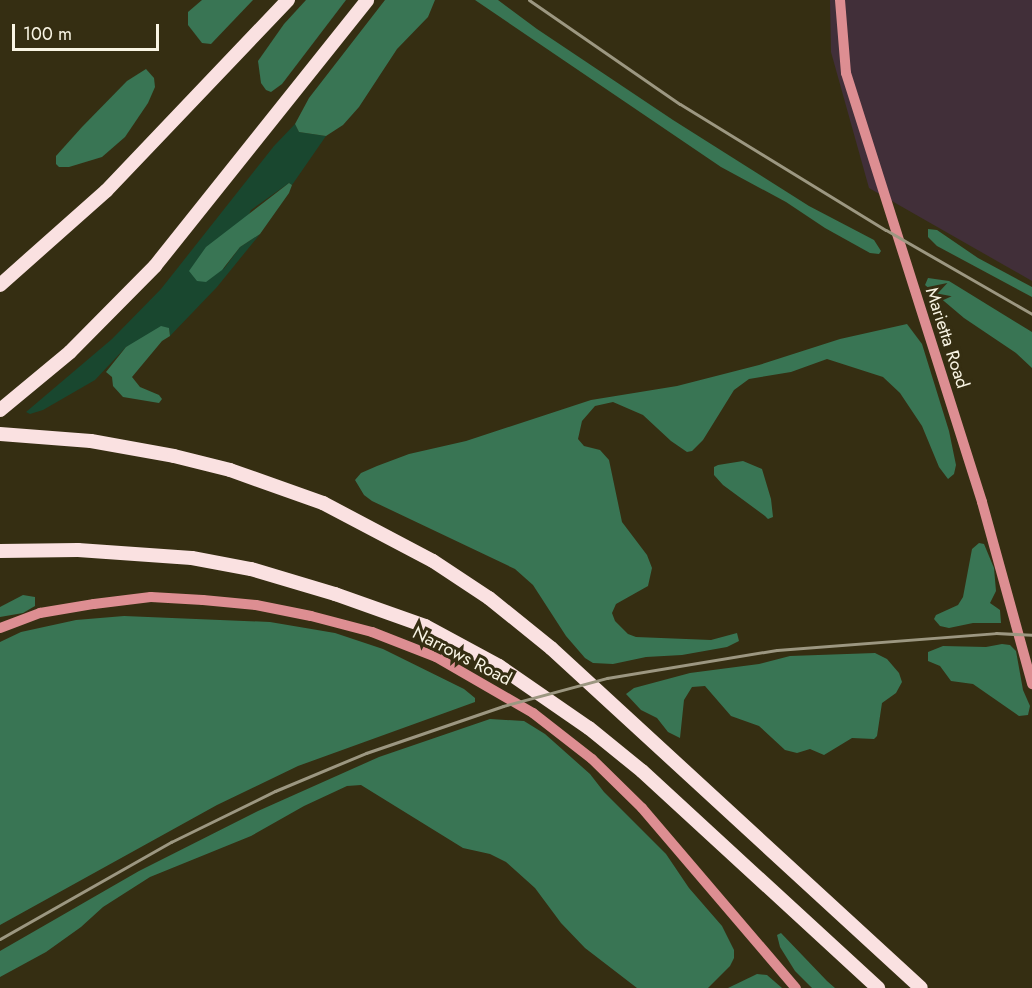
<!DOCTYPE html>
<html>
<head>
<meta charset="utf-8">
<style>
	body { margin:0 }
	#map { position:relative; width:1032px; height:988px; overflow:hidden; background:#352e12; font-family:Jost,sans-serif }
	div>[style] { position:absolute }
	.commercial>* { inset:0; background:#412f39 }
	.green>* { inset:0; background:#19472f }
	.forest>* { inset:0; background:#397554 }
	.secondary>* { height:10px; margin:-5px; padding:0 5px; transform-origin:5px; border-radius:5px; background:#dd8e92 }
	.highway>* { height:14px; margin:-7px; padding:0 7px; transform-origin:7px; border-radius:7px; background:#fae1e1 }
	.rail>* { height:3px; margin:-1.5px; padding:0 1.5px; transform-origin:1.5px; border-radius:1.5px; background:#9c9781 }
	span { translate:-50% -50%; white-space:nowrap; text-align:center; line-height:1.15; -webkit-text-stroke:6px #352e12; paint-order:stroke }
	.street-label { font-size:18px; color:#f9f5e4 }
	.scale { position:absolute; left:12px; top:24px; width:147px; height:27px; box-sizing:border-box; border:3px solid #f9f5e4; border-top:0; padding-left:8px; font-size:18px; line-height:21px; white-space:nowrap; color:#f9f5e4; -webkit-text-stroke:4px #352e12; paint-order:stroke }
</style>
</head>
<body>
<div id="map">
	<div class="commercial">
		<i style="clip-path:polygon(830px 0,1032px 0,1032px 281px,869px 188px,831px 52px)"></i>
	</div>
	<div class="green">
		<i style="clip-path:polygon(295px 124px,299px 132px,326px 136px,292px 185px,289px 183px,251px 210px,223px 270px,240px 247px,260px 234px,217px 287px,170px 336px,169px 328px,126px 347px,95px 380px,43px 410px,30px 414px,26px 412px,112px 339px,161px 289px,274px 146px)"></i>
	</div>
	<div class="forest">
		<i style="clip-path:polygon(202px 0,253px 0,211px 44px,202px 43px,188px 25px,188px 12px)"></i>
		<i style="clip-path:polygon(306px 0,346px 0,282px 84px,271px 92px,266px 90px,261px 83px,258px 61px,284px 24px)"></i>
		<i style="clip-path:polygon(385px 0,435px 0,428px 17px,397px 49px,359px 107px,343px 125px,326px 136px,299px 132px,295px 124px,309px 98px)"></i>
		<i style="clip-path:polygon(475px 0,498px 0,537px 29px,673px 120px,809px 206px,874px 240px,881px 251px,879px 254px,870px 253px,825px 228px,786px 202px,721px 167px)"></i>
		<i style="clip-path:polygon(146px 69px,154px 78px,155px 87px,148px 103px,125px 137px,102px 157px,69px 167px,59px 167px,56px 164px,56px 156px,82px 127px,127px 81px)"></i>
		<i style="clip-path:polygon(289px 183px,292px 185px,289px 193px,260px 234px,240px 247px,222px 270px,206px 282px,197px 281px,189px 271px,206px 247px)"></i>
		<i style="clip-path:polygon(928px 229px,937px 230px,978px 258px,1032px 287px,1032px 297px,937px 246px,928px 237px)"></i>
		<i style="clip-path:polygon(928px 278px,949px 281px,1032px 332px,1032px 368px,1016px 353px,964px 318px,925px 285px)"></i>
		<i style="clip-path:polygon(907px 324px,922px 344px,949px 431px,956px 465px,954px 474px,948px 479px,939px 467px,922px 426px,900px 393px,883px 377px,827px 359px,791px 372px,749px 379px,734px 390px,703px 440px,692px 451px,687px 452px,671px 441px,643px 415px,613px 402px,595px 406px,582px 421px,578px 439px,584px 446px,600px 450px,609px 460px,622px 522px,647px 555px,652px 568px,648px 586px,616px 604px,612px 613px,615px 621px,628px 634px,636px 637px,711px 640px,737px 633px,739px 641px,727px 647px,682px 655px,646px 657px,613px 664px,593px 663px,585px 658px,566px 636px,533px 585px,515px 569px,372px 501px,364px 495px,355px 480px,361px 473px,377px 466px,409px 454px,466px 441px,591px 400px,677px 386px,759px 365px,840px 339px)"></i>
		<i style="clip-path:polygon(161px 326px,169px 328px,170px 336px,162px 341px,132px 377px,140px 387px,159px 395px,162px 399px,159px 403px,123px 397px,113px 386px,112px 377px,106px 372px,126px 347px)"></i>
		<i style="clip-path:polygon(743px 461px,762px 469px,771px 499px,773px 517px,768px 519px,765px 516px,723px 485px,714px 475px,714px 467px,718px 465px)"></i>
		<i style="clip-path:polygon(979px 543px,984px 544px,994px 568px,996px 591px,990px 603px,1000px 610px,1001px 623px,973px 623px,949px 628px,940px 626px,934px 619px,936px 615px,958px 605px,963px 597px,972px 549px)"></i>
		<i style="clip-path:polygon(23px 595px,35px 597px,35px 606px,23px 613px,0 617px,0 607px)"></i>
		<i style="clip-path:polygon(124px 616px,270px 622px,335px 633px,383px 649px,464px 689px,475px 698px,475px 702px,298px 766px,217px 805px,0 925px,0 642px,21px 632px,76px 620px)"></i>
		<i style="clip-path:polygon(1002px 644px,1010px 645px,1016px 651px,1023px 690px,1030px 706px,1028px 715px,1019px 716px,973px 684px,951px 681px,940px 666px,928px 661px,928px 652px,943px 646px,986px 647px)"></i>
		<i style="clip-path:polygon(875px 653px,887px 659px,899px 673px,902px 682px,896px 693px,882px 703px,877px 736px,874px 739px,852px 738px,824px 755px,810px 749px,797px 753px,785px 750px,759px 726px,731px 716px,705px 686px,692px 687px,684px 700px,680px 738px,668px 732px,657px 718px,641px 710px,626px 694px,634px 688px,690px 673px,759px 664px,790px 656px)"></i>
		<i style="clip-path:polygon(490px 719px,524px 721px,545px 734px,590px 774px,604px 792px,666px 854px,689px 888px,722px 926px,734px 950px,734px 958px,730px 966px,708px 988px,637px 988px,585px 948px,561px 923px,535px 888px,506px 862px,490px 854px,463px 848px,361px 785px,347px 786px,304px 806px,251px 836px,150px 877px,103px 907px,81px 927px,46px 952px,0 977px,0 951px,139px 871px,258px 811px,379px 757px)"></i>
		<i style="clip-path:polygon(781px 933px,827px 981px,835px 988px,812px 988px,795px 971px,780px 947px,777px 935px)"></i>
		<i style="clip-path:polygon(757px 974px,767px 975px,782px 988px,728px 988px)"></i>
	</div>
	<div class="secondary">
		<i style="left:840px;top:0;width:73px;rotate:85.3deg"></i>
		<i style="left:846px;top:73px;width:450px;rotate:72.4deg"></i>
		<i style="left:982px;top:502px;width:189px;rotate:74.6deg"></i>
		<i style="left:0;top:628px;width:43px;rotate:-20.6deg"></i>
		<i style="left:40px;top:613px;width:55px;rotate:-9.5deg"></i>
		<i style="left:94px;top:604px;width:57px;rotate:-7deg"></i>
		<i style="left:151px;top:597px;width:52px;rotate:3.3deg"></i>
		<i style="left:203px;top:600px;width:53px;rotate:5.4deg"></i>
		<i style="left:256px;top:605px;width:56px;rotate:11.3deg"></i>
		<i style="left:311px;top:616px;width:63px;rotate:14.7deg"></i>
		<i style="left:372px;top:632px;width:69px;rotate:21.3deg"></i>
		<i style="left:436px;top:657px;width:112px;rotate:30deg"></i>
		<i style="left:533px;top:713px;width:75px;rotate:37.9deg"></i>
		<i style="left:592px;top:759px;width:70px;rotate:44.4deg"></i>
		<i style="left:642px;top:808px;width:237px;rotate:49.5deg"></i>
	</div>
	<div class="highway">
		<i style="left:0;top:285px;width:142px;rotate:-41.6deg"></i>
		<i style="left:106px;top:191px;width:264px;rotate:-46.4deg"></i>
		<i style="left:0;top:410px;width:91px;rotate:-39.6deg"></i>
		<i style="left:70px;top:352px;width:121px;rotate:-45.3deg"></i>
		<i style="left:155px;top:266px;width:340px;rotate:-51.4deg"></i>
		<i style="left:0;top:434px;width:91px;rotate:4.4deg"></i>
		<i style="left:91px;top:441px;width:84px;rotate:10.2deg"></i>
		<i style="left:174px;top:456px;width:58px;rotate:14deg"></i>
		<i style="left:230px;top:470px;width:99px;rotate:19.5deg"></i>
		<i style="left:323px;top:503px;width:124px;rotate:27.8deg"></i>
		<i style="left:433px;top:561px;width:67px;rotate:33.5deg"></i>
		<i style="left:489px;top:598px;width:80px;rotate:38.9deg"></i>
		<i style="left:551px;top:648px;width:502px;rotate:42.58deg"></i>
		<i style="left:0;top:551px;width:78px;rotate:-0.7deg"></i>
		<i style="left:78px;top:550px;width:114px;rotate:4deg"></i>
		<i style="left:192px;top:558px;width:60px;rotate:10.6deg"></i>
		<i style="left:251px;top:569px;width:88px;rotate:16.6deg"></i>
		<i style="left:335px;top:594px;width:96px;rotate:19.6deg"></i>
		<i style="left:425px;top:626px;width:84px;rotate:28.4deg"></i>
		<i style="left:499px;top:666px;width:109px;rotate:34.6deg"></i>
		<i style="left:589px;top:728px;width:68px;rotate:39.1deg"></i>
		<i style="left:642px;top:771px;width:321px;rotate:42.6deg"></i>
	</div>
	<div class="rail">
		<i style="left:529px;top:0;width:183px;rotate:34.6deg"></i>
		<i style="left:680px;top:104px;width:241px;rotate:31.5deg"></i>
		<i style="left:886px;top:230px;width:168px;rotate:29.9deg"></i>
		<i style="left:0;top:939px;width:197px;rotate:-29.6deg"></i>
		<i style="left:171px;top:842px;width:116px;rotate:-26.1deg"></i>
		<i style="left:275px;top:791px;width:99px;rotate:-22.7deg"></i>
		<i style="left:366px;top:753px;width:145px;rotate:-18.9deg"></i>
		<i style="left:503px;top:706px;width:108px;rotate:-15.1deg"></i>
		<i style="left:607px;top:678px;width:172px;rotate:-9.4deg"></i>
		<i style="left:777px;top:650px;width:220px;rotate:-4.4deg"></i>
		<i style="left:996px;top:633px;width:36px;rotate:3deg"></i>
	</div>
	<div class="street-label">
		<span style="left:947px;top:338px;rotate:72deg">Marietta Road</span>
		<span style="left:462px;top:656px;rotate:27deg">Narrows Road</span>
	</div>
	<div class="scale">100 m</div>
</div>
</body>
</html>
